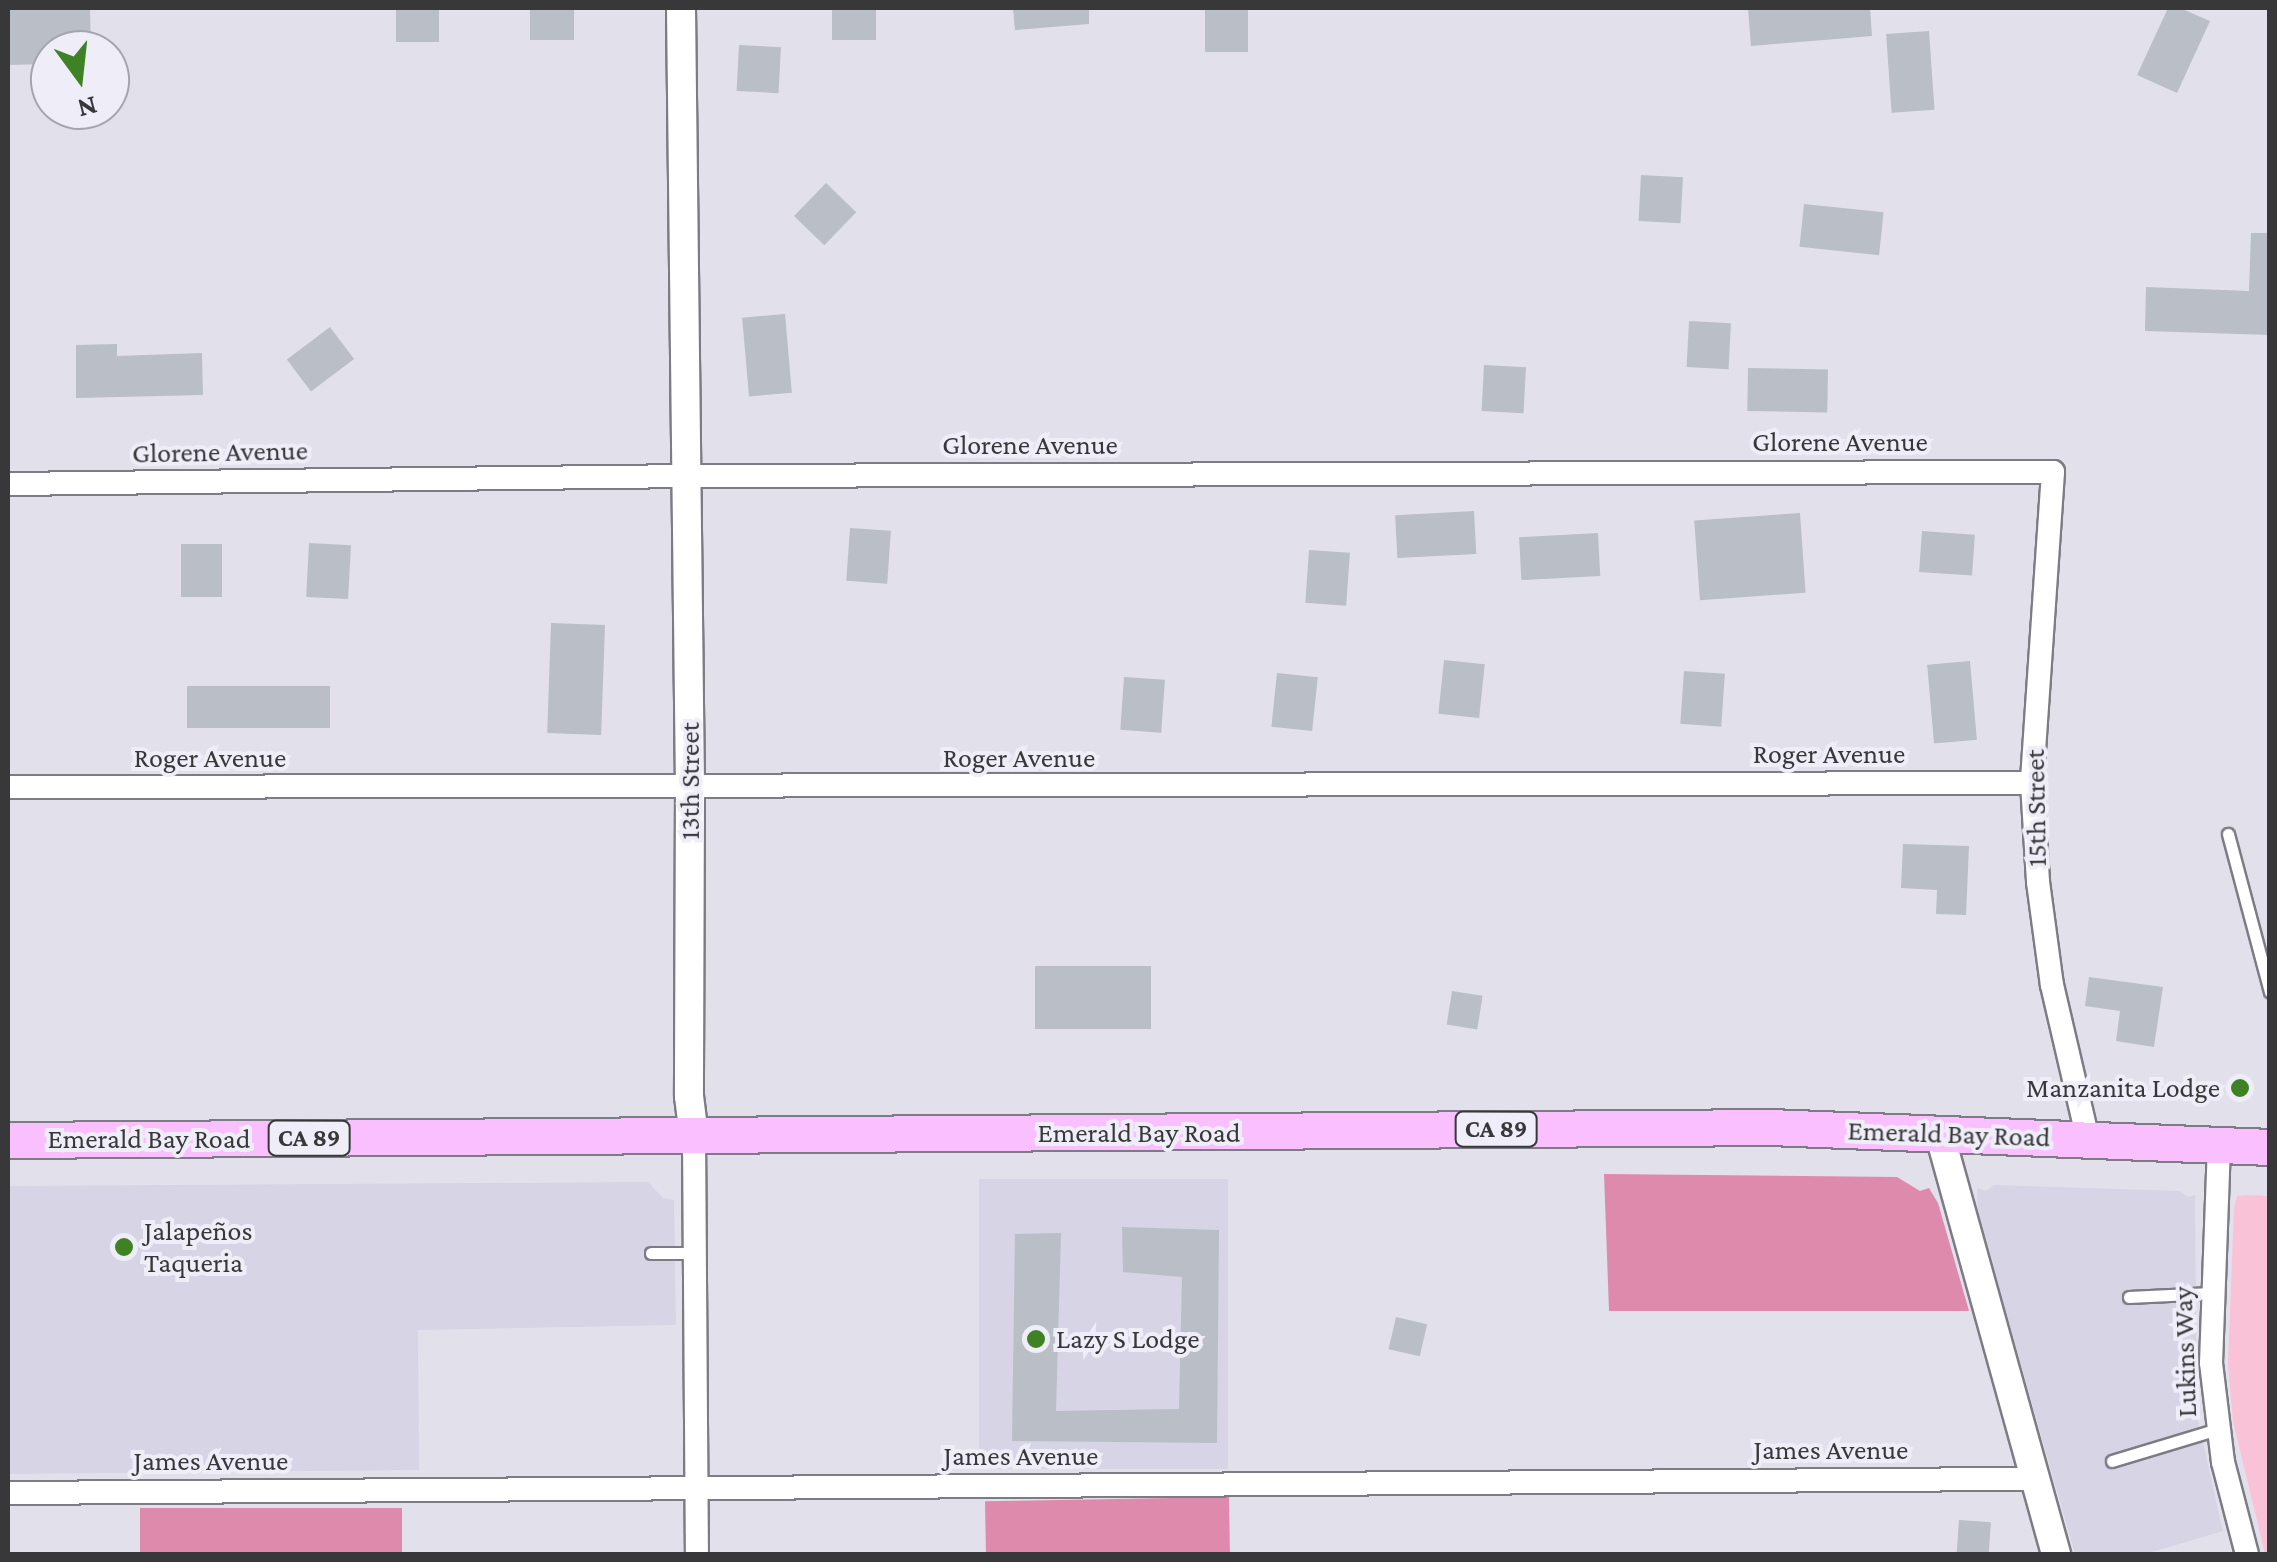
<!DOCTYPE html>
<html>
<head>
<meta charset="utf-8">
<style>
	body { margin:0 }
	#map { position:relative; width:2277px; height:1562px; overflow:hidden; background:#e2e1eb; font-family:"Crimson Pro",serif }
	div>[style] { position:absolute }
	.built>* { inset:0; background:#d6d4e5; transform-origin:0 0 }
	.green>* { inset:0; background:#f9c2d6 }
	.forest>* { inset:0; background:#de8aac; transform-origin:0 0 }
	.building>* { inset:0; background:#b9bec7; transform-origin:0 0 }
	.roads { filter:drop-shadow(2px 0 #7d7c85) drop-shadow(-2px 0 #7d7c85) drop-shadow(0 2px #7d7c85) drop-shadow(0 -2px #7d7c85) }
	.service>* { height:11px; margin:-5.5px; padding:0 5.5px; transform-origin:5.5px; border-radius:5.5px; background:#fff }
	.minor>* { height:22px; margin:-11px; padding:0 11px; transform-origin:11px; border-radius:11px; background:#fff }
	.tertiary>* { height:28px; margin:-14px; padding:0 14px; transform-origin:14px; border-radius:14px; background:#fff }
	.primary>* { height:35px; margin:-17.5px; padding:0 17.5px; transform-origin:17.5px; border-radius:17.5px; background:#f9bfff }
	.dots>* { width:28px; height:28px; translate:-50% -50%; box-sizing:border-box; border:5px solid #efeef8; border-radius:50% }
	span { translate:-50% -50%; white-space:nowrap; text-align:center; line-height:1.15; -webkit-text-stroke:8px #efeef8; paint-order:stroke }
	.shield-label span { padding:2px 8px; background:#efeef8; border:2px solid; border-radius:8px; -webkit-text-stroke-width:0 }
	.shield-label { font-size:25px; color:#38383b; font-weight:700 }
	.street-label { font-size:28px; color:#38383b }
	.poi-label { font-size:28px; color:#38383b }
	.right { translate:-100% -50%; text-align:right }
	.left { translate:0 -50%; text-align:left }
	.frame { position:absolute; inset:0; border:10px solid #38383b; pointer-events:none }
	.north { position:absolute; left:30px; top:30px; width:100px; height:100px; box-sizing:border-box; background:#efeef8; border:2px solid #a6a5ac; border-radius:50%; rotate:165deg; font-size:28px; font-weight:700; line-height:40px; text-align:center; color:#38383b }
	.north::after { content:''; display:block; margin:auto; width:35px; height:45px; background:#3f8225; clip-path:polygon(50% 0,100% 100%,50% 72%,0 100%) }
</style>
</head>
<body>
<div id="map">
	<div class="built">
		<i style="left:1228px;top:1179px;width:290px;height:249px;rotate:90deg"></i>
		<i style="clip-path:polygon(648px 1182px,663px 1198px,674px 1200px,676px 1325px,418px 1330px,419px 1470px,8px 1474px,8px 1186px)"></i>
		<i style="clip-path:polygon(1994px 1185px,2180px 1191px,2188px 1197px,2195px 1195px,2197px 1416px,2223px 1531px,2145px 1554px,2075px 1554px,1978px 1214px,1977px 1188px,1986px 1191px)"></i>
	</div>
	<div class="green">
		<i style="clip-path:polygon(2250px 1195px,2269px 1196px,2269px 1554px,2265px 1554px,2233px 1421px,2228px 1365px,2234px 1208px,2237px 1196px)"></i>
	</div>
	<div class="forest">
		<i style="clip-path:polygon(1604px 1174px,1897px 1177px,1920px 1191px,1929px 1188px,1938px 1203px,1969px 1311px,1609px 1311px)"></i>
		<i style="left:1229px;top:1497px;width:57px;height:244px;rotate:89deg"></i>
		<i style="left:140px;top:1508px;width:262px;height:46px"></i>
	</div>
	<div class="building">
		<i style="clip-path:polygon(8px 8px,90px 8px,91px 50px,50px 50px,50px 64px,8px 65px)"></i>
		<i style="left:396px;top:8px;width:43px;height:34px"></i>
		<i style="left:530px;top:8px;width:44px;height:32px"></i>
		<i style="left:832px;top:8px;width:44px;height:32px"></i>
		<i style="clip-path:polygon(1013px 8px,1089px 8px,1089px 24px,1015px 30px)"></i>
		<i style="left:1205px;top:8px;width:43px;height:44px"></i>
		<i style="clip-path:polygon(1748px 8px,1870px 8px,1872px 36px,1751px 46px)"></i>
		<i style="clip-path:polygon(2168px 8px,2180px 8px,2210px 21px,2177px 93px,2137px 75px)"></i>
		<i style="left:1929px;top:31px;width:79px;height:43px;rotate:86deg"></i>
		<i style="left:739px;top:45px;width:42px;height:46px;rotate:3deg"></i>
		<i style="left:1641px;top:175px;width:42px;height:46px;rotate:3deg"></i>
		<i style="left:826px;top:183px;width:42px;height:46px;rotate:44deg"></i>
		<i style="left:1804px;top:204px;width:80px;height:43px;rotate:6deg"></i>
		<i style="clip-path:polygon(2251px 233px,2270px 233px,2270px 335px,2145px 331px,2146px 287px,2249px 291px)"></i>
		<i style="left:785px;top:314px;width:79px;height:43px;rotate:85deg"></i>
		<i style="left:1689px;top:321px;width:42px;height:46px;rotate:3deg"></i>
		<i style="left:330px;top:327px;width:40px;height:54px;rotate:53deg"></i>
		<i style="clip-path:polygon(117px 344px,117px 356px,202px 353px,203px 395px,76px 398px,76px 345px)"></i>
		<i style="left:1484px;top:365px;width:42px;height:46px;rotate:3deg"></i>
		<i style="left:1748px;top:368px;width:80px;height:43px;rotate:1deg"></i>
		<i style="left:1474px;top:511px;width:43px;height:79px;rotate:87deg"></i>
		<i style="left:1800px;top:513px;width:80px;height:106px;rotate:86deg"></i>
		<i style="left:850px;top:528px;width:41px;height:53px;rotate:4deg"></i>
		<i style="left:1922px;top:531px;width:53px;height:41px;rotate:4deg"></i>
		<i style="left:1598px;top:533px;width:43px;height:79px;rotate:87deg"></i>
		<i style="left:309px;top:543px;width:42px;height:54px;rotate:3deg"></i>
		<i style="left:181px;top:544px;width:41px;height:53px"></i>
		<i style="left:1309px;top:550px;width:41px;height:53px;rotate:4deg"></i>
		<i style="left:605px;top:625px;width:110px;height:54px;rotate:92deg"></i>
		<i style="left:1444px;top:660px;width:41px;height:54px;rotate:6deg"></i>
		<i style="left:1970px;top:661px;width:79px;height:43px;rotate:85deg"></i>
		<i style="left:1684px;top:671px;width:41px;height:53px;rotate:4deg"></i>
		<i style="left:1277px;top:673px;width:41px;height:54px;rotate:6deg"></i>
		<i style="left:1124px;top:677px;width:41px;height:53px;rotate:4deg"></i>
		<i style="left:187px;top:686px;width:143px;height:42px"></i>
		<i style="clip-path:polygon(1903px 844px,1969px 846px,1966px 915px,1936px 914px,1937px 890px,1901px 888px)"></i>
		<i style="left:1035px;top:966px;width:116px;height:63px"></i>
		<i style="clip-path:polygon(2089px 977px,2163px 987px,2154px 1047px,2116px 1041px,2120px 1011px,2085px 1006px)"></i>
		<i style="left:1452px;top:991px;width:31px;height:34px;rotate:9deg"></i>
		<i style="clip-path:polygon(1122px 1227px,1219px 1230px,1217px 1443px,1012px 1441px,1015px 1234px,1061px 1233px,1056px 1411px,1179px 1409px,1182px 1277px,1123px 1272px)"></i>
		<i style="left:1396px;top:1317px;width:32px;height:33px;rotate:13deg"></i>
		<i style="left:1959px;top:1520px;width:32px;height:34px;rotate:4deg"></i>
	</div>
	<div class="roads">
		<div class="service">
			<i style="left:2228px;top:834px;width:163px;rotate:75.1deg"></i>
			<i style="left:651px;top:1253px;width:43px"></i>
			<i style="left:2129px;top:1297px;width:82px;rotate:-2.8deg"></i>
			<i style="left:2112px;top:1461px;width:111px;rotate:-16.8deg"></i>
		</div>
		<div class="minor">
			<i style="left:8px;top:484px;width:680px;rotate:-0.67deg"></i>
			<i style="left:688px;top:476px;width:1365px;rotate:-0.17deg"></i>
			<i style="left:2053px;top:472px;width:312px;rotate:93.9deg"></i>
			<i style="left:2032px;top:783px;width:99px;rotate:86.5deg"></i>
			<i style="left:2038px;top:882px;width:104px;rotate:82.3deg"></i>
			<i style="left:2052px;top:985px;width:159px;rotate:76.9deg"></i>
			<i style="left:8px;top:787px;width:2024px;rotate:-0.11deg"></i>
			<i style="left:694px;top:1135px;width:419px;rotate:89.6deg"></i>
			<i style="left:2219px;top:1145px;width:218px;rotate:92.1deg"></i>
			<i style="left:2211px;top:1363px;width:100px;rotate:83.1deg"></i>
			<i style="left:2223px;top:1462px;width:95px;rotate:75.4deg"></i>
			<i style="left:8px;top:1493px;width:2026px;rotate:-0.4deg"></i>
		</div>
		<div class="tertiary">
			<i style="left:681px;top:8px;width:781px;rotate:89.34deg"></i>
			<i style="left:690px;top:789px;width:307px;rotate:90.2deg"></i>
			<i style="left:689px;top:1096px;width:39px;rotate:83deg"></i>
			<i style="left:1939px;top:1132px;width:438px;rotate:74.5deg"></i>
		</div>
		<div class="primary">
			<i style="left:8px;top:1140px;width:1762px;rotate:-0.42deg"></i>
			<i style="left:1770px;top:1127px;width:500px;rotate:2.29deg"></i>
		</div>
	</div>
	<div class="dots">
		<i style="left:2240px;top:1088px;background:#3f8225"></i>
		<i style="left:124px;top:1247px;background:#3f8225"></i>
		<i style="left:1036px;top:1339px;background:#3f8225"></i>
	</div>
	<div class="shield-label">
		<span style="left:1496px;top:1129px">CA 89</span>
		<span style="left:309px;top:1138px">CA 89</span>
	</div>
	<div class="street-label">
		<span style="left:1840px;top:442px">Glorene Avenue</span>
		<span style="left:1030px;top:445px">Glorene Avenue</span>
		<span style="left:220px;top:452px;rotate:-1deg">Glorene Avenue</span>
		<span style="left:1829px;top:754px">Roger Avenue</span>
		<span style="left:210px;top:758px">Roger Avenue</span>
		<span style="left:1019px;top:758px">Roger Avenue</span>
		<span style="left:690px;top:781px;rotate:-90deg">13th Street</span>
		<span style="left:2036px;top:808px;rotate:-91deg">15th Street</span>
		<span style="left:1139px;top:1133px">Emerald Bay Road</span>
		<span style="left:1949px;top:1134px;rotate:2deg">Emerald Bay Road</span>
		<span style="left:149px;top:1139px">Emerald Bay Road</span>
		<span style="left:2185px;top:1352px;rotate:-92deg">Lukins Way</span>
		<span style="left:1831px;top:1450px">James Avenue</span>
		<span style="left:1021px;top:1456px">James Avenue</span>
		<span style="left:211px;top:1461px">James Avenue</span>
	</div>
	<div class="poi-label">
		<span class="right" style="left:2220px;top:1088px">Manzanita Lodge</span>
		<span class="left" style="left:144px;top:1247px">Jalapeños<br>Taqueria</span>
		<span class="left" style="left:1056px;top:1339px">Lazy S Lodge</span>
	</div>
	<div class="frame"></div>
	<div class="north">N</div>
</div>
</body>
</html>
